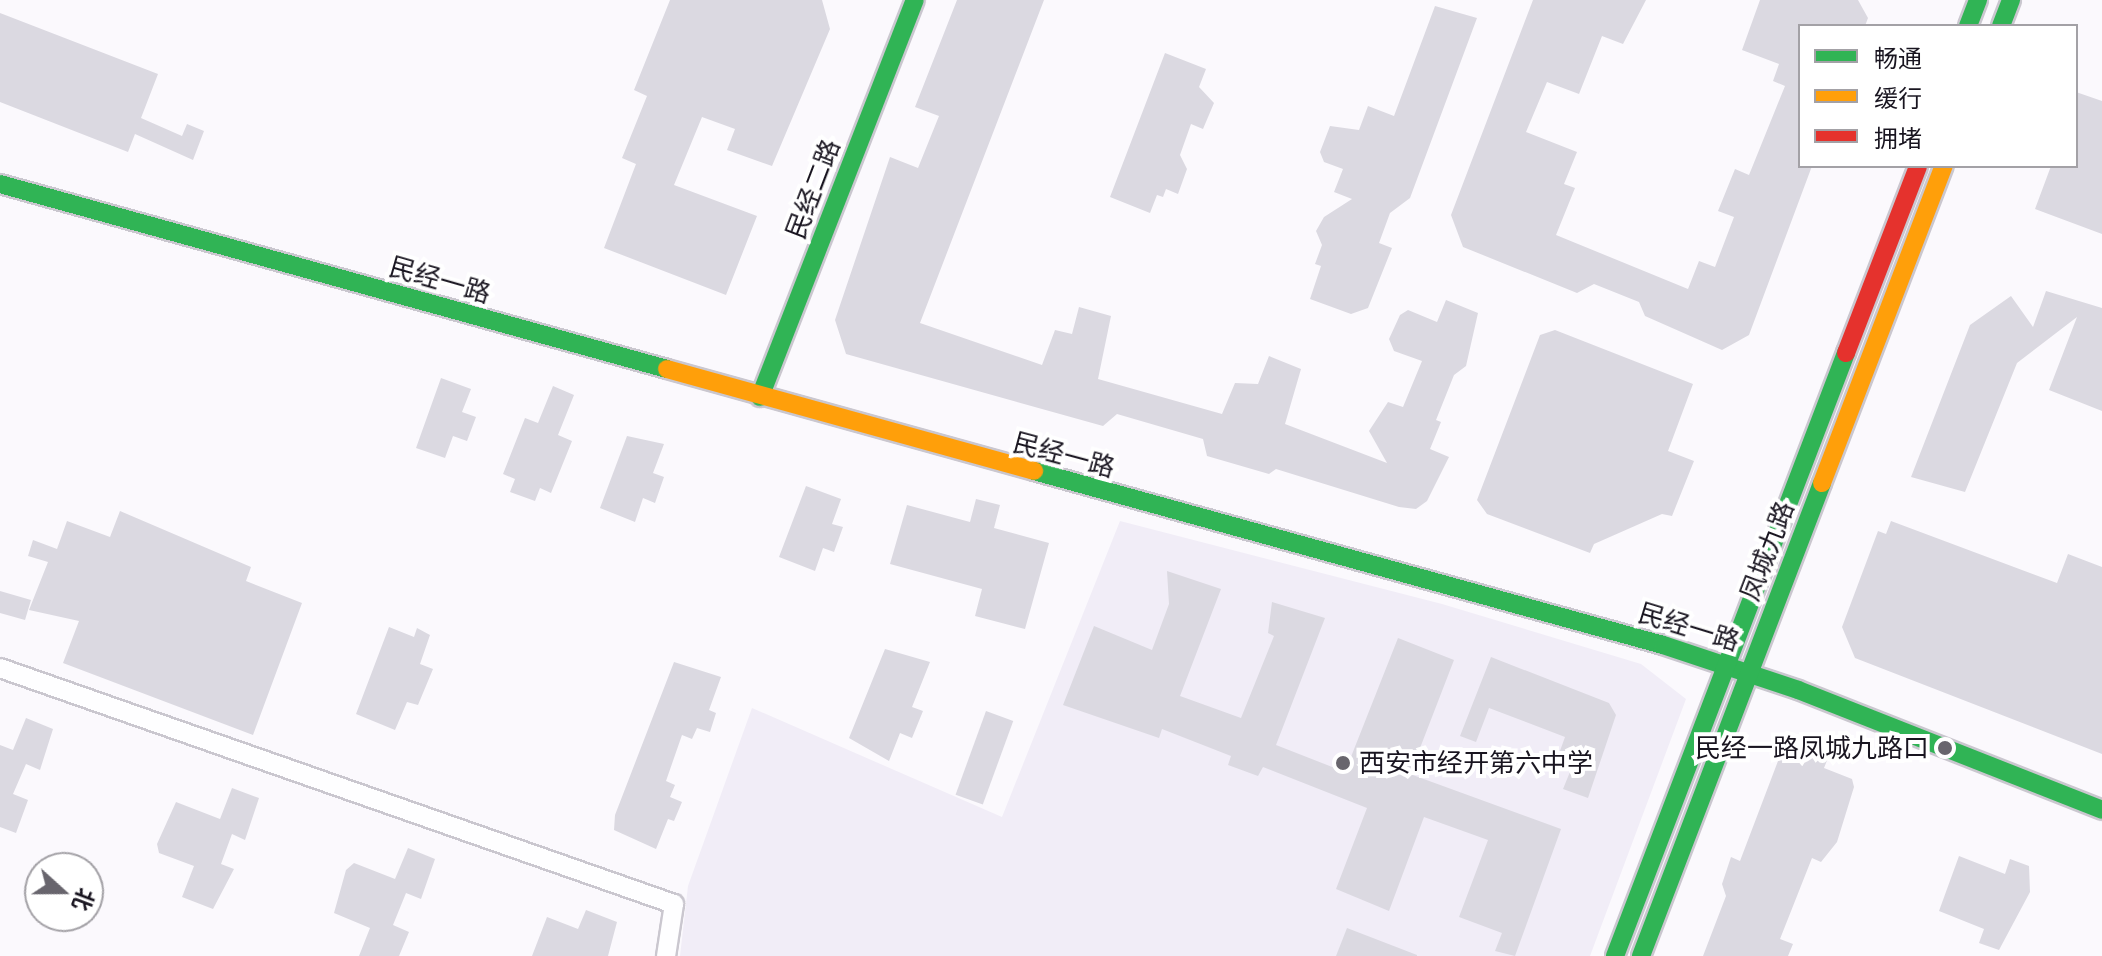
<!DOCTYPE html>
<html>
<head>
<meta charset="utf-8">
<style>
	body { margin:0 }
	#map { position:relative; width:2102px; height:956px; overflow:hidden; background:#fbf9fd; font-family:"Noto Sans","Noto Sans SC",sans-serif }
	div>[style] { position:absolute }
	.built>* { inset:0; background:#f1edf7 }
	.building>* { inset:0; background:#dbd9e1; transform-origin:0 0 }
	.roads { filter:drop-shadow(2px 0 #cac7cf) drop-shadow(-2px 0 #cac7cf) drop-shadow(0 2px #cac7cf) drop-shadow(0 -2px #cac7cf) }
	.street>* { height:18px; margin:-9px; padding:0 9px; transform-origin:9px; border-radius:9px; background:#fefeff }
	.fast>* { height:18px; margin:-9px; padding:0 9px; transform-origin:9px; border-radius:9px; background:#30b455 }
	.slow>* { height:18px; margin:-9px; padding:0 9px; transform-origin:9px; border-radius:9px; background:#ff9f0a }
	.jam>* { height:18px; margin:-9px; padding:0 9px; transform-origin:9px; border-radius:9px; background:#e5322d }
	.dots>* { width:22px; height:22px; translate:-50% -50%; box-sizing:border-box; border:4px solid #fff; border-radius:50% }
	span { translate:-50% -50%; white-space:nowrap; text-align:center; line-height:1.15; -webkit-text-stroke:8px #fff; paint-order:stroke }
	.street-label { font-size:26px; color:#191520 }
	.poi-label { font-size:26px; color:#191520 }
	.right { translate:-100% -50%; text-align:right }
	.left { translate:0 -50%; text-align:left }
	.legend { position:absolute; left:1798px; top:24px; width:280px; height:144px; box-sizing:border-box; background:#fff; border:2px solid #a3a1a6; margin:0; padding:10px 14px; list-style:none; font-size:24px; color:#191520 }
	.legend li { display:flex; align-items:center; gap:16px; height:40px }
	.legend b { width:40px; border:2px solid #a3a1a6 }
	.north { position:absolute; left:24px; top:852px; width:80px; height:80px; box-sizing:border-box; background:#fff; border:2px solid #a3a1a6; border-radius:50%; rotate:111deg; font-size:22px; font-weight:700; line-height:32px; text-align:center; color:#191520 }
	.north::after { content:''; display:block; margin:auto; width:28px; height:36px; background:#68656d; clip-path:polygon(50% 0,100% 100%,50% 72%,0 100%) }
</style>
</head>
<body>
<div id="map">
	<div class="built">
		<i style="clip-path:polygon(1120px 521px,1442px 604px,1641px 664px,1686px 699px,1590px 956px,680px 956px,688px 886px,752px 708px,1002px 817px)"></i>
	</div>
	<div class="building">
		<i style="clip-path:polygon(670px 0,822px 0,830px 29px,772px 166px,727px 150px,735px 129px,702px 117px,674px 185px,757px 216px,726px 295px,604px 248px,636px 164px,622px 158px,647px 96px,634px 90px)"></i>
		<i style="clip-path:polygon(957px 0,1044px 0,920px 323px,1042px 365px,1055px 330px,1072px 334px,1079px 307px,1111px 316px,1098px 379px,1222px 414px,1235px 383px,1258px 384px,1269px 356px,1301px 369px,1285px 424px,1387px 463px,1369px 431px,1388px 402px,1403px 407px,1422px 361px,1394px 351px,1389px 339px,1400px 315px,1408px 310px,1437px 322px,1446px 300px,1478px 313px,1466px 366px,1454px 375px,1436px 420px,1441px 422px,1430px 449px,1449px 457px,1427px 501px,1416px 509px,1399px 507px,1276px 469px,1269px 474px,1207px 456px,1203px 439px,1117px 414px,1103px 426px,846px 354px,835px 320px,890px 157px,918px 168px,939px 116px,915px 107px)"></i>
		<i style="clip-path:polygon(1533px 0,1646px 0,1623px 44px,1602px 36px,1579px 94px,1547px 82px,1526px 132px,1577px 152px,1564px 184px,1575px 188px,1556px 235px,1688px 289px,1699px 261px,1715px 267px,1734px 217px,1718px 211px,1735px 169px,1749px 175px,1785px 86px,1773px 81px,1779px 64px,1742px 50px,1760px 0,1858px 0,1868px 18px,1865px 26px,1800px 26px,1800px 166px,1812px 166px,1749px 335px,1722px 350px,1645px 316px,1639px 302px,1594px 284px,1577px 293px,1463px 247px,1451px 215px)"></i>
		<i style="clip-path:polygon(1435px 6px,1477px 18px,1410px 198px,1390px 213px,1379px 243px,1392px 248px,1368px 308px,1351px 314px,1310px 299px,1321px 266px,1315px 264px,1322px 245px,1316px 231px,1324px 217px,1352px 199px,1334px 192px,1343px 169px,1324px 162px,1320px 152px,1330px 126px,1359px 130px,1368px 106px,1394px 116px)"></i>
		<i style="clip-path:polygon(0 13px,158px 74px,141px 118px,182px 136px,187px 124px,204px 131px,193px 160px,135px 134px,128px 152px,0 102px)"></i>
		<i style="clip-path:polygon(1165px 53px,1206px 69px,1199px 87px,1214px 103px,1203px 129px,1191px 124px,1180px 155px,1187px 169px,1178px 194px,1166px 189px,1163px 197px,1157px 195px,1150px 213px,1110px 197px)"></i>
		<i style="clip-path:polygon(2076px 92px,2102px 101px,2102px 234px,2035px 209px,2051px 166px,2076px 166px)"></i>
		<i style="clip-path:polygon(2046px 291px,2102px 308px,2102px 411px,2049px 390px,2077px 317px,2017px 363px,1965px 492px,1911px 477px,1970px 325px,2011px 296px,2033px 327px)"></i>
		<i style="clip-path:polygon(1555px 330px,1693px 384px,1668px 451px,1694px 461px,1672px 516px,1662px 514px,1594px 544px,1590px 553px,1487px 514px,1477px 500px,1540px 335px)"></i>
		<i style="clip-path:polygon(441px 378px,471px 389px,462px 412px,476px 417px,467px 441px,453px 436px,445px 458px,416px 448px)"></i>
		<i style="clip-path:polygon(553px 386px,574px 395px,558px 435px,572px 441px,551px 493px,540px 488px,535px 501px,510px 492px,515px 479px,503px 474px,525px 418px,538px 423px)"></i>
		<i style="clip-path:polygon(627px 436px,664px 444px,653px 473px,664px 477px,655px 503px,643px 498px,635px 522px,600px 508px)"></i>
		<i style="clip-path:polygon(806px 486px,841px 499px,832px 524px,843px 527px,834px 552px,823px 548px,815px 571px,779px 557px)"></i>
		<i style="clip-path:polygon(976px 499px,1000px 505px,994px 528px,1049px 543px,1025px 629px,975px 616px,982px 589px,890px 564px,907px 505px,970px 522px)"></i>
		<i style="clip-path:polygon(120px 511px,251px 567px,246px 581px,302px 603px,253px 735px,63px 663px,79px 621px,29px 610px,48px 562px,28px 556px,33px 540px,57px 549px,67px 521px,110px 537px)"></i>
		<i style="clip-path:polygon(1891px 521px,2057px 583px,2068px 554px,2102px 567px,2102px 754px,1855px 658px,1842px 627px,1878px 531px,1886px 534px)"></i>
		<i style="clip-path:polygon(1167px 571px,1221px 589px,1180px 696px,1241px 718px,1274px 636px,1268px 633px,1272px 602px,1325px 618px,1276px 745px,1345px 772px,1398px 638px,1454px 660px,1410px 774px,1561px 829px,1515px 956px,1495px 951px,1502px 933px,1459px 917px,1488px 840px,1424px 817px,1389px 911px,1336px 889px,1367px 808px,1263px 767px,1258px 776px,1228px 765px,1231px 756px,1162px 729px,1159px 738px,1063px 705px,1094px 626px,1152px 650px,1169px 604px)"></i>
		<i style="clip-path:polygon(0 591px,31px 600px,25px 620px,0 613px)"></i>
		<i style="clip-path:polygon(389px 627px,414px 637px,417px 628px,430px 635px,420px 664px,433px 669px,418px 705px,407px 702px,395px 730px,356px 714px)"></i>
		<i style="clip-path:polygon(885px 649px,930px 662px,912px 707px,923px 711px,912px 738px,900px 733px,889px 761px,849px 738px)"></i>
		<i style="clip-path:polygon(1491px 657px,1609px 703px,1616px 715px,1588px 798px,1563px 789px,1572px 767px,1556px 762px,1565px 737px,1489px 708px,1476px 742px,1460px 736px)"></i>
		<i style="clip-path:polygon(674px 662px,721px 677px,709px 710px,716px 713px,710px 732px,697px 728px,692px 739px,682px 735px,666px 781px,675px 785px,670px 797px,682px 802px,674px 821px,668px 819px,656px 849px,614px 830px,615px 815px)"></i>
		<i style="left:986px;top:711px;width:29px;height:89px;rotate:20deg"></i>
		<i style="clip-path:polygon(26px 718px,53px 729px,40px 770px,26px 764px,13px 794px,28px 800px,16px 833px,0 827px,0 745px,13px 750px)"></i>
		<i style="clip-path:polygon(1806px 748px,1828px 758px,1824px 768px,1852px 779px,1854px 787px,1837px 842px,1821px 862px,1812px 858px,1780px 939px,1793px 944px,1788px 956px,1703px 956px,1726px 896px,1722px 884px,1731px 857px,1740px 861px,1778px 761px)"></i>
		<i style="clip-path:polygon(232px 788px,259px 798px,245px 840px,232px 834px,221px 864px,234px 869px,213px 909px,182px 897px,194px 866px,159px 853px,157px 844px,176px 802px,220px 819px)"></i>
		<i style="clip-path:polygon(408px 848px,435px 859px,421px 899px,406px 893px,393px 925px,409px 932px,399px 956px,359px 956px,370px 928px,334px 913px,346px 870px,354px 863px,395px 879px)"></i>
		<i style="clip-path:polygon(1959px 856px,2005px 874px,2010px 859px,2029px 866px,2030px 892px,1999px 950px,1979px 943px,1984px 929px,1939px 911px)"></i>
		<i style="clip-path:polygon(586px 910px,617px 922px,608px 956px,532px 956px,547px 917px,578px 929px)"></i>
		<i style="clip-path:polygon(1347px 928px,1417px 955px,1417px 956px,1336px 956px)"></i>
	</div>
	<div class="roads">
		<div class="street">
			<i style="left:0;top:668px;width:714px;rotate:19.3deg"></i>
			<i style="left:674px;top:904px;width:53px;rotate:98.7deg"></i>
		</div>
		<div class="fast">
			<i style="left:1968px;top:26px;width:28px;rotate:-69deg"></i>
			<i style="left:2001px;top:26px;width:28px;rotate:-69deg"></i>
			<i style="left:0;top:184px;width:692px;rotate:15.5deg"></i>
			<i style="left:760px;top:397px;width:426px;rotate:-68.7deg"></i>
			<i style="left:1034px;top:471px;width:653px;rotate:15.46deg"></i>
			<i style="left:1663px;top:645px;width:142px;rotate:18.4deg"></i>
			<i style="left:1798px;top:690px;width:327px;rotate:21.5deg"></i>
			<i style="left:1615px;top:956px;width:646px;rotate:-69.04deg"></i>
			<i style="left:1641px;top:956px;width:506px;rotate:-69.06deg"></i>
		</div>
		<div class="slow">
			<i style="left:667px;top:369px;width:381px;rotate:15.5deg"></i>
			<i style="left:1822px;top:483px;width:340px;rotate:-69deg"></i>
		</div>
		<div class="jam">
			<i style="left:1846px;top:353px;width:200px;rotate:-68.9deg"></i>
		</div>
	</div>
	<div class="dots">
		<i style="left:1945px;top:748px;background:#68656d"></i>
		<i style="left:1343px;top:763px;background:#68656d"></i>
	</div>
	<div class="street-label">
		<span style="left:813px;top:189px;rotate:-69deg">民经二路</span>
		<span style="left:440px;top:280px;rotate:16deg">民经一路</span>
		<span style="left:1064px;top:455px;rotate:15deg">民经一路</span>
		<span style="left:1767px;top:551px;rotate:-69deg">凤城九路</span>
		<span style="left:1689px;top:627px;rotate:17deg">民经一路</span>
	</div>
	<div class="poi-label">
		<span class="right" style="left:1929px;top:748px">民经一路凤城九路口</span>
		<span class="left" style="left:1359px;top:763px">西安市经开第六中学</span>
	</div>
	<ul class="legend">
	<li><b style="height:10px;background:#30b455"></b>畅通</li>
	<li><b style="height:10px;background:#ff9f0a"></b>缓行</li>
	<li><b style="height:10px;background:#e5322d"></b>拥堵</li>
	</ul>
	<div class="north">北</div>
</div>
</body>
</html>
